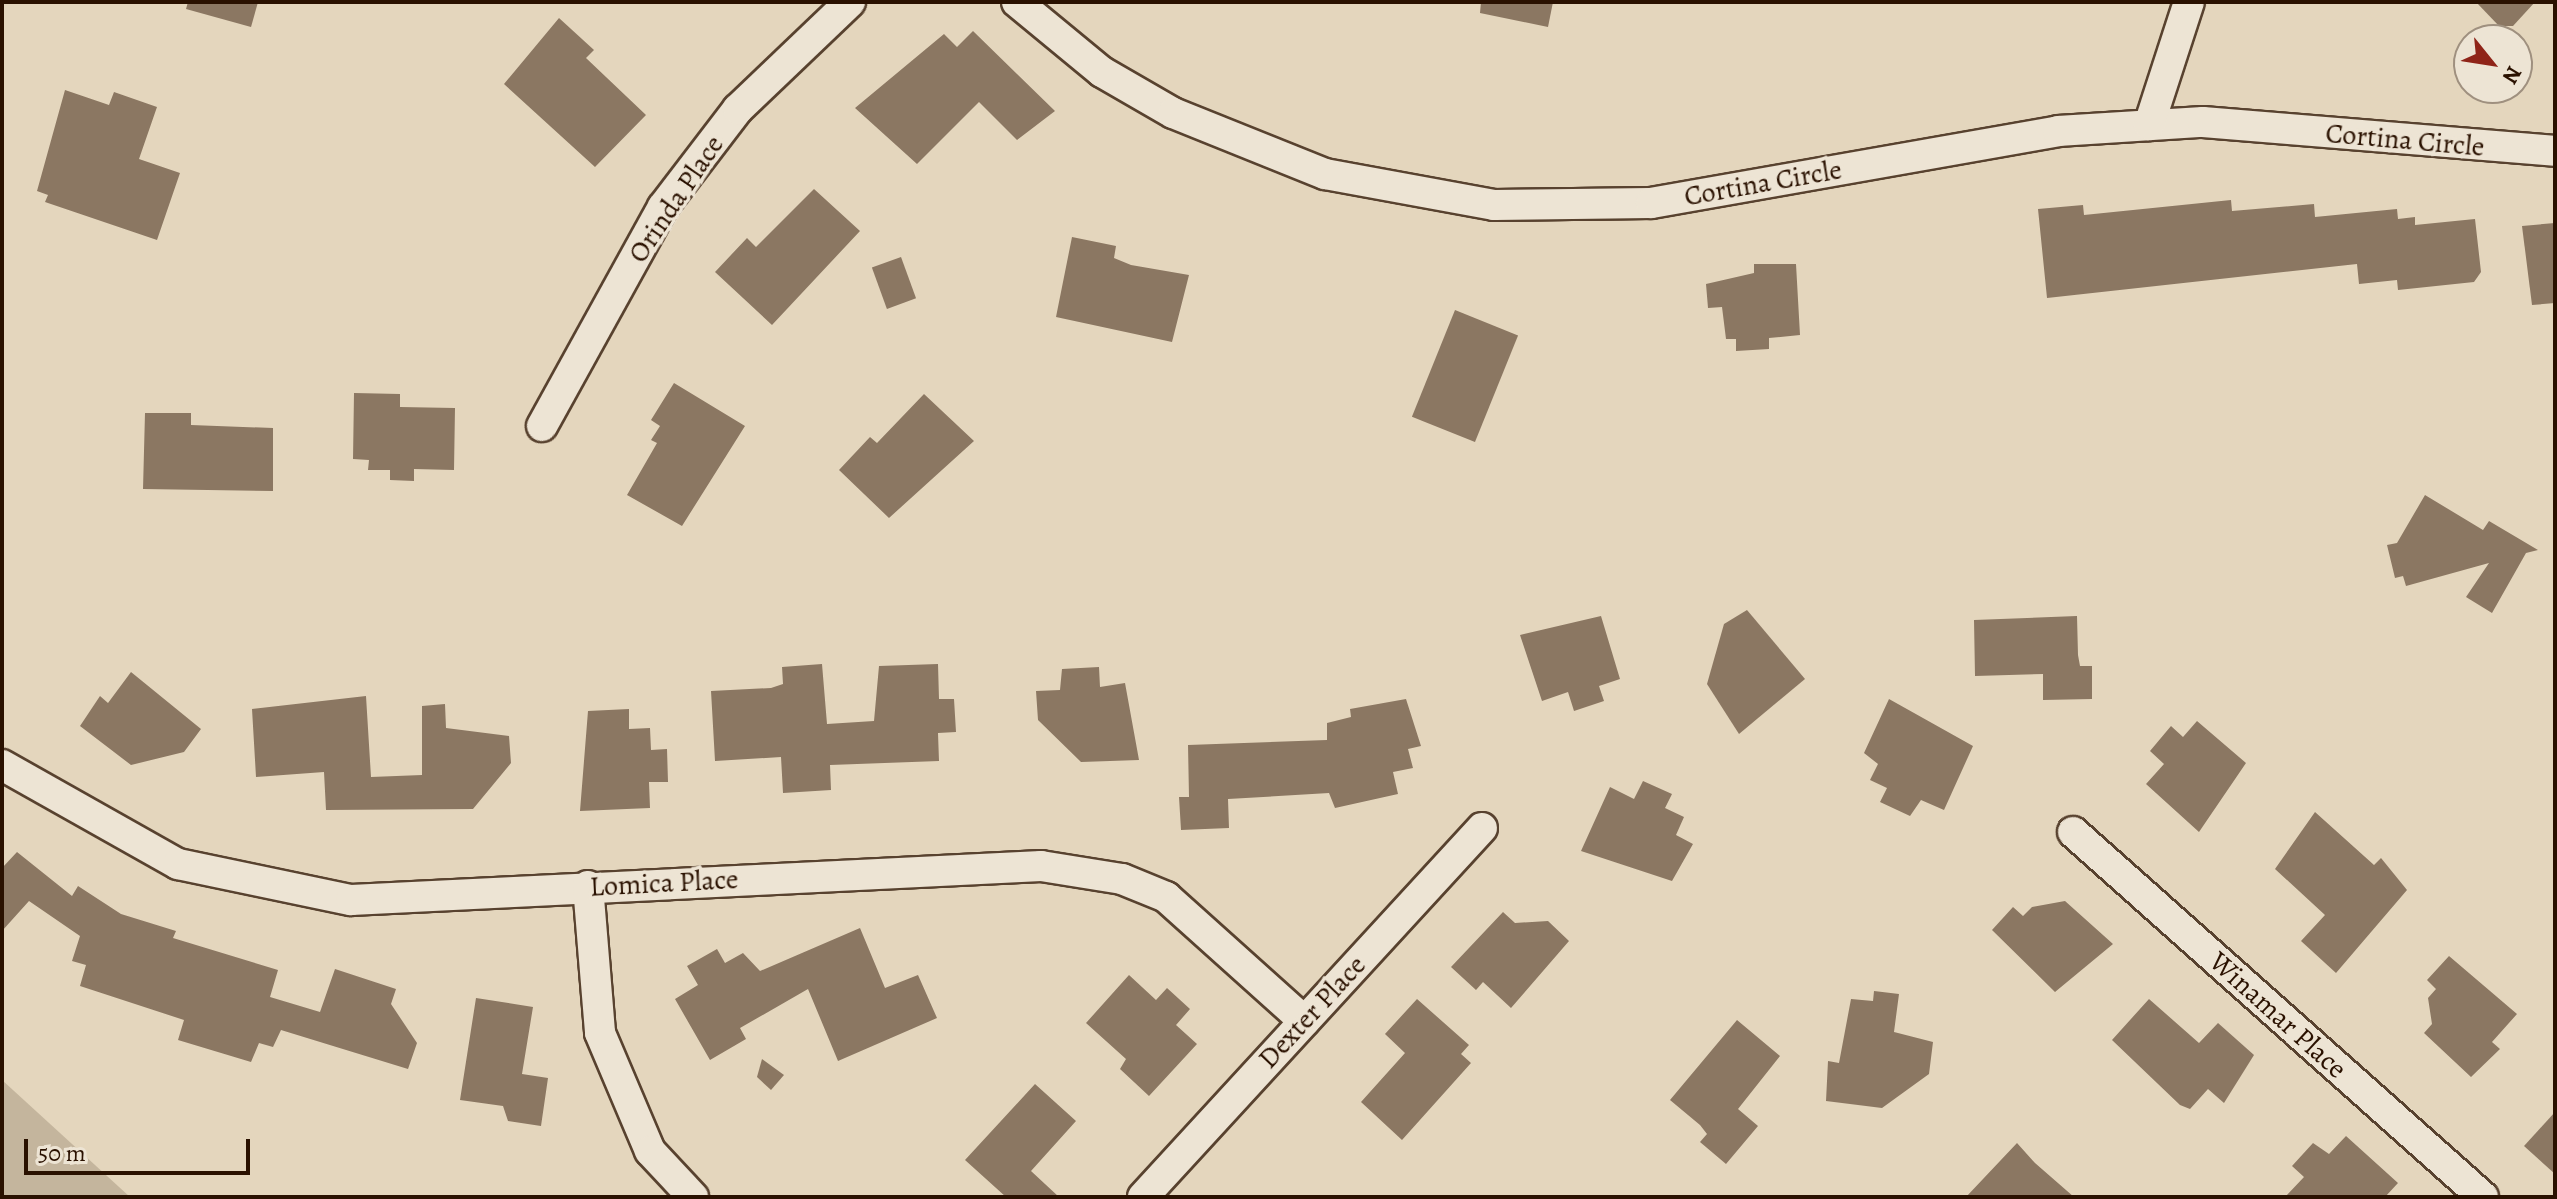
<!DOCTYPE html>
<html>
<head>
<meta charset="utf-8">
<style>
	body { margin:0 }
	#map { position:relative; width:2557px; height:1199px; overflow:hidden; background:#e4d6bd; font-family:Alegreya,serif }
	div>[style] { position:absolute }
	.green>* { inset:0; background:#c4b59d }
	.building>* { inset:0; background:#8b7762; transform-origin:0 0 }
	.roads { filter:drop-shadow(2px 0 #58422f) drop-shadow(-2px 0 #58422f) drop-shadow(0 2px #58422f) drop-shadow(0 -2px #58422f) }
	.street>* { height:30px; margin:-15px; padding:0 15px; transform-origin:15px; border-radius:15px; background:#ede4d4 }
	span { translate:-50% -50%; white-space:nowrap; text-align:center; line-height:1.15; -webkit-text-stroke:7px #ede4d4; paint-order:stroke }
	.street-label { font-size:28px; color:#2a1100 }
	.frame { position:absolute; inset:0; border:4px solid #2a1100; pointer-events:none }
	.north { position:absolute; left:2453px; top:24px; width:80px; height:80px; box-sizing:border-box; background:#ede4d4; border:2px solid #9f907f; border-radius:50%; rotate:120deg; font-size:22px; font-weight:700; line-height:32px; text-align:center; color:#2a1100 }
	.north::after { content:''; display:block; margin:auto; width:28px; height:36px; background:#8f2418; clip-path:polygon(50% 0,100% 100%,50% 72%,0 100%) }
	.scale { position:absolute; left:24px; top:1139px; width:226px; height:36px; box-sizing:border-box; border:4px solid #2a1100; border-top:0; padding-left:10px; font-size:24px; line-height:28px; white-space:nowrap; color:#2a1100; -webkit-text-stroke:6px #ede4d4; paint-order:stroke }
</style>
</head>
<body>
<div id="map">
	<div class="green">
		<i style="clip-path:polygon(2px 1080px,130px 1197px,2px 1197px)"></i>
	</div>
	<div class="building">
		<i style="clip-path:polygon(188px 2px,258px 2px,251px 27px,186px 9px)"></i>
		<i style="clip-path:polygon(1481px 2px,1553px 2px,1548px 27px,1480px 13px)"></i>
		<i style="clip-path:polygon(2476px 2px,2535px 2px,2513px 26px,2499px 26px)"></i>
		<i style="clip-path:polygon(559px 18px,594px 50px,586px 58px,646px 115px,595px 167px,504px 84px)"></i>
		<i style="clip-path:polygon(973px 31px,1055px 111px,1017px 140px,979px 102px,917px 164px,855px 108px,944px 34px,957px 47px)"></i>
		<i style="clip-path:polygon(65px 90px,109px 105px,114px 92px,157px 107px,139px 159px,180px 173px,157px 240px,45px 202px,48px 195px,37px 191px)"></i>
		<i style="clip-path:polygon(814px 189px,860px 231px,772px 325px,715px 272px,747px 238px,756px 247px)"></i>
		<i style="clip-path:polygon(2231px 200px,2232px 211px,2314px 204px,2315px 217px,2397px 209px,2398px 219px,2415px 217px,2415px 225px,2475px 219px,2481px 272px,2474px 282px,2398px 290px,2397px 280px,2359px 284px,2357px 264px,2047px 298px,2038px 209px,2083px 205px,2084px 215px)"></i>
		<i style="clip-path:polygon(2555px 223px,2555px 303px,2532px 305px,2522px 226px)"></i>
		<i style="clip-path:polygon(1072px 237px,1116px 246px,1114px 258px,1131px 265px,1189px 275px,1172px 342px,1056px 317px)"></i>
		<i style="left:901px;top:257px;width:44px;height:31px;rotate:70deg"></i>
		<i style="clip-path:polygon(1754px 264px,1796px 264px,1800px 335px,1769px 338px,1769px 349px,1736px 351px,1736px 339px,1726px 339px,1722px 307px,1708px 308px,1706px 284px,1754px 273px)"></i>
		<i style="left:1455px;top:310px;width:68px;height:115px;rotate:22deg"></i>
		<i style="clip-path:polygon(674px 383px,745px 426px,682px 526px,627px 495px,657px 443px,651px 440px,660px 426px,651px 420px)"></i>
		<i style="clip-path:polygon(354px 393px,400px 394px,400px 407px,455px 408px,454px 470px,414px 469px,414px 481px,390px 480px,390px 470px,368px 470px,369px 460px,353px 459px)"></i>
		<i style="clip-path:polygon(924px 394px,974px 441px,889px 518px,839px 470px,870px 437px,877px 443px)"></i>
		<i style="clip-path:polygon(145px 413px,191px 413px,191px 425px,273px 428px,273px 491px,143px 489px)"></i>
		<i style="clip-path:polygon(2425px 495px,2483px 530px,2489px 521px,2538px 550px,2526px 553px,2492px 613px,2466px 597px,2489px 563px,2406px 586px,2403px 576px,2395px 578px,2387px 545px,2397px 543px)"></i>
		<i style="clip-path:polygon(1747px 610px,1805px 679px,1739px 734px,1707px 684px,1724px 624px)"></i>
		<i style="clip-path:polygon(1601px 616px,1620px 679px,1599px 686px,1604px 701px,1574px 711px,1568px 692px,1542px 701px,1520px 635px)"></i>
		<i style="clip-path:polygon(2077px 616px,2078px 655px,2080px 666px,2092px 666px,2092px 699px,2043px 700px,2043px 674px,1975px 676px,1974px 620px)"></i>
		<i style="clip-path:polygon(822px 664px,827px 724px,874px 721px,879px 666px,938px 664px,939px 699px,954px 699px,956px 732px,938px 733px,939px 761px,830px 765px,831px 790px,783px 793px,781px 757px,715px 761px,711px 691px,771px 688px,783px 684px,782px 667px)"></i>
		<i style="clip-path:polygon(1099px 667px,1100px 687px,1125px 683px,1139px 760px,1081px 762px,1038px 720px,1036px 691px,1060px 690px,1062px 669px)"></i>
		<i style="clip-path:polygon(131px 672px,201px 729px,184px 752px,131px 765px,80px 726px,100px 696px,108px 703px)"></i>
		<i style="clip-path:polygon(366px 696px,371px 777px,422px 775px,422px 706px,445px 704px,446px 728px,509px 736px,511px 763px,473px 809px,326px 810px,324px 772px,256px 777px,252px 709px)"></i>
		<i style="clip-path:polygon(1406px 699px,1421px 746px,1408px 749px,1413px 768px,1393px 772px,1398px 794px,1335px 808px,1329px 793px,1228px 799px,1229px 828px,1181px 830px,1179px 797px,1189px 797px,1188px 745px,1327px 740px,1327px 723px,1351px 717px,1350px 709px)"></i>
		<i style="clip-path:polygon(1889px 699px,1973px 746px,1944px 810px,1921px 800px,1910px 816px,1880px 802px,1887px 788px,1870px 780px,1878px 764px,1864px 753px)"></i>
		<i style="clip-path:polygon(629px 709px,629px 729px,650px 728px,651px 750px,667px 749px,668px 782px,649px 782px,650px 808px,580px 811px,588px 711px)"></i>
		<i style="clip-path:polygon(2197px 721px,2246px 763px,2199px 832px,2146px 784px,2164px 764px,2150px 751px,2171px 726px,2183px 737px)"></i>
		<i style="clip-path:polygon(1643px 781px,1672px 794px,1665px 808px,1684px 817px,1676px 835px,1693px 844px,1672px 881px,1581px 851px,1610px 787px,1634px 799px)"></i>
		<i style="clip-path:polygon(2315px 812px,2374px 865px,2381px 858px,2407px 890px,2336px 973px,2301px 941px,2325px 915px,2275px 869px)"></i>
		<i style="clip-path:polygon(17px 852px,72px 896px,78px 886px,121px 914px,176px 931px,173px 938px,278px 970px,270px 997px,320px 1012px,335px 969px,396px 989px,391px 1004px,417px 1043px,408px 1069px,281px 1030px,273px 1047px,259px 1043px,251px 1062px,178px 1040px,184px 1020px,80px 986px,86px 965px,72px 961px,80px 936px,29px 901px,2px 931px,2px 868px)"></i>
		<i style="clip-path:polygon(2065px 901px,2113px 944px,2055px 992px,1992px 930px,2013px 907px,2023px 916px,2032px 907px)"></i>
		<i style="clip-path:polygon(1503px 912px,1515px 923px,1548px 921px,1569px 941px,1511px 1008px,1483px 982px,1476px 990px,1451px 967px)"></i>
		<i style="clip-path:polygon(860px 928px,885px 988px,918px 975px,937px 1018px,838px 1061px,808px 989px,740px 1028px,746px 1039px,710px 1060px,675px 999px,698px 985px,687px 966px,717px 949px,725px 963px,743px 953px,760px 971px)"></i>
		<i style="clip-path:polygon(2449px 956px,2517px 1014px,2492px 1042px,2500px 1049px,2471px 1077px,2424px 1033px,2432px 1024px,2428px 998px,2436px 989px,2427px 980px)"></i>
		<i style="clip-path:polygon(1129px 975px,1156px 1000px,1167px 988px,1190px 1009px,1176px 1025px,1197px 1044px,1149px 1096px,1120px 1069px,1126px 1059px,1086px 1023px)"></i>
		<i style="clip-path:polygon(1874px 991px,1899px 994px,1894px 1032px,1933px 1042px,1929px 1074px,1882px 1108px,1826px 1101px,1828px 1061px,1839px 1063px,1851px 999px,1873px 1001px)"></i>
		<i style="clip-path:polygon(476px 998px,533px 1007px,522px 1074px,548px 1078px,541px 1126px,508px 1121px,503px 1106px,460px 1100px)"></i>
		<i style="clip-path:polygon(1417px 999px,1469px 1045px,1461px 1054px,1471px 1063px,1402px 1140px,1361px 1102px,1405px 1053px,1385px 1034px)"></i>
		<i style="clip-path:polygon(2149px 999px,2199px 1043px,2218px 1023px,2254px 1055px,2224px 1103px,2208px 1089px,2190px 1109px,2180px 1105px,2112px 1040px)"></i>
		<i style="clip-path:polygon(1737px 1020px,1780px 1056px,1738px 1109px,1758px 1126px,1726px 1164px,1700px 1142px,1707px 1134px,1700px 1125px,1670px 1100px)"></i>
		<i style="clip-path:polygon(762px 1059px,784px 1075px,771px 1090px,757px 1077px)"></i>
		<i style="clip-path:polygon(1035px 1084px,1076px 1121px,1031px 1171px,1059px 1197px,1006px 1197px,965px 1160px)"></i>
		<i style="clip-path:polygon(2555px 1112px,2555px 1174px,2524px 1146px)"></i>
		<i style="clip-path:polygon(2346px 1136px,2398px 1183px,2385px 1197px,2285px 1197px,2304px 1177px,2292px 1166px,2313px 1143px,2329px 1154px)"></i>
		<i style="clip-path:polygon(2017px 1143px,2035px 1163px,2074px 1197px,1966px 1197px)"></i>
	</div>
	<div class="roads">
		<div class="street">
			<i style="left:1017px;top:2px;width:110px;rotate:39.5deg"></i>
			<i style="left:1102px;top:72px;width:82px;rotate:30deg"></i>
			<i style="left:1173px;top:113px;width:164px;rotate:21.9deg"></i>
			<i style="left:1325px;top:174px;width:172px;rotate:10.4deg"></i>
			<i style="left:1494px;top:205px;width:157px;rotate:-0.7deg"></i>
			<i style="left:1651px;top:203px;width:413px;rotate:-10deg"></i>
			<i style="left:2058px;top:131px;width:145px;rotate:-3.6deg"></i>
			<i style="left:2203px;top:122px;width:353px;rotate:4.7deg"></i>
			<i style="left:2149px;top:125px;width:129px;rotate:-72deg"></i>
			<i style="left:542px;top:426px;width:250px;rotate:-61.1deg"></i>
			<i style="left:663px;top:207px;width:123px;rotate:-52.6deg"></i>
			<i style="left:738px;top:109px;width:155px;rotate:-43.7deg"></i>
			<i style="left:2px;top:765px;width:202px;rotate:29.4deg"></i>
			<i style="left:178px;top:864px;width:177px;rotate:11.8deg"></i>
			<i style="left:351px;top:900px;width:691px;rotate:-2.82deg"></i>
			<i style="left:1041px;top:866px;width:82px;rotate:9.1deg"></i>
			<i style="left:1122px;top:879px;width:48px;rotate:22.2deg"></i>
			<i style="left:1166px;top:897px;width:186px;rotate:41.9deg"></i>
			<i style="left:2073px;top:832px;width:549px;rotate:41.68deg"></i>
			<i style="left:588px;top:886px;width:147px;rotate:85.3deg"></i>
			<i style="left:600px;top:1033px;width:128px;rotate:67deg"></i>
			<i style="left:650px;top:1151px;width:63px;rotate:46.9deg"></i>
			<i style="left:1143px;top:1197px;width:501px;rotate:-47.43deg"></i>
		</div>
	</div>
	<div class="street-label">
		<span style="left:2405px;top:140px;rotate:5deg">Cortina Circle</span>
		<span style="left:1763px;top:183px;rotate:-10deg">Cortina Circle</span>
		<span style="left:676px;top:199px;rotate:-56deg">Orinda Place</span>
		<span style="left:664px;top:883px;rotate:-3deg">Lomica Place</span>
		<span style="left:1312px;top:1012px;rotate:-47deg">Dexter Place</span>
		<span style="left:2278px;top:1015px;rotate:42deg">Winamar Place</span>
	</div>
	<div class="frame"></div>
	<div class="north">N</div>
	<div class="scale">50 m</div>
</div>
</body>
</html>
